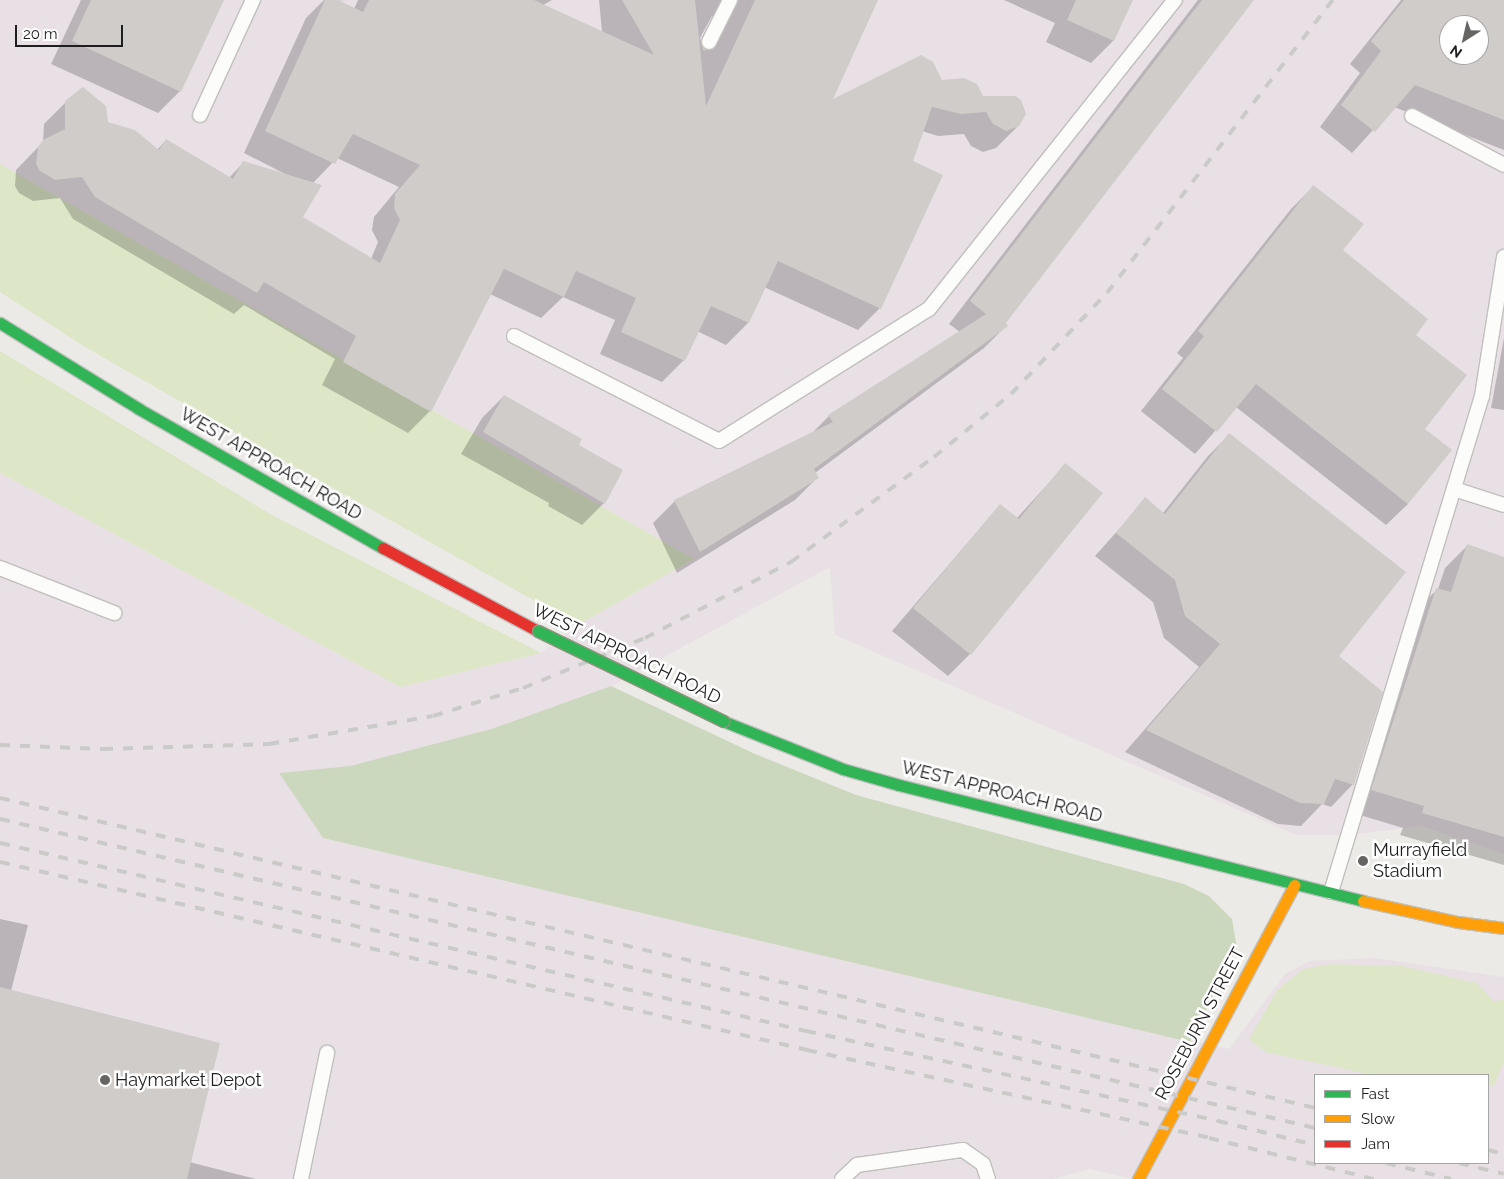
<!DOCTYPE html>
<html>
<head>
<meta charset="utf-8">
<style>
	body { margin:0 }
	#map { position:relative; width:1504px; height:1179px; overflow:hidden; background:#eceae7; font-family:Raleway,sans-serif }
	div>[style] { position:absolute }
	.industrial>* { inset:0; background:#e9e0e6 }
	.grass>* { inset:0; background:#dde7c8 }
	.forest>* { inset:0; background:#ccd8be }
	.shadow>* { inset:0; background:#0003 }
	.building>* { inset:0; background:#cfccca }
	.roads { filter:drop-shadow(1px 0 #bfbfbd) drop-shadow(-1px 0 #bfbfbd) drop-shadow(0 1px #bfbfbd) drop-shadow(0 -1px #bfbfbd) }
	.lane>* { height:14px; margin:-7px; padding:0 7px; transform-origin:7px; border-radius:7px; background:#fcfcfb }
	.fast>* { height:11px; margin:-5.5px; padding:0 5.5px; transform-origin:5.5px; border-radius:5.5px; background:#30b455 }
	.slow>* { height:11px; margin:-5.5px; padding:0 5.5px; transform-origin:5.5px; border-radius:5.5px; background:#ff9f0a }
	.jam>* { height:11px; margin:-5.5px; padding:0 5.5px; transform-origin:5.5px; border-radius:5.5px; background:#e5322d }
	.rail>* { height:4px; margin-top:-2px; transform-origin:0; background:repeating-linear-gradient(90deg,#cacac9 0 10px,transparent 0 20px) }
	.bridges { filter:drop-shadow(1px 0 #959381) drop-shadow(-1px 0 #959381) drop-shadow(0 1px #959381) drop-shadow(0 -1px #959381) }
	.fast-bridge>* { height:11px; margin:-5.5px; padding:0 5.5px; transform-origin:5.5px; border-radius:5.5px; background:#30b455 }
	.dots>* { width:14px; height:14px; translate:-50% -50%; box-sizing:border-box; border:2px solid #fff; border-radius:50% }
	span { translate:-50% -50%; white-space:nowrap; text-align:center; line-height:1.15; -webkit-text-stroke:5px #fff; paint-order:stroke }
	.street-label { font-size:18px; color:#1e1e1e }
	.poi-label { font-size:18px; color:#1e1e1e }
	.left { translate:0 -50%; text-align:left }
	.legend { position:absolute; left:1314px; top:1074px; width:175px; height:90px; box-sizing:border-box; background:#fff; border:1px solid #a5a5a5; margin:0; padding:6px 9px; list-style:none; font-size:15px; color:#1e1e1e }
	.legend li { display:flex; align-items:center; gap:10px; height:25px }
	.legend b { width:25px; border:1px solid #a5a5a5 }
	.north { position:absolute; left:1439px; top:15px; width:50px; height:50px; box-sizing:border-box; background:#fff; border:1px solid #a5a5a5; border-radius:50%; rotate:215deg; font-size:14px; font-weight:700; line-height:20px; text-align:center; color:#1e1e1e }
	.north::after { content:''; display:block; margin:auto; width:18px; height:22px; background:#666564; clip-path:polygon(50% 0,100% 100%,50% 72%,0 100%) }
	.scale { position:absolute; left:15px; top:25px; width:108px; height:22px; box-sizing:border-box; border:2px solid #1e1e1e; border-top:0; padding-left:6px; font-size:15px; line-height:18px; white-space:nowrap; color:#1e1e1e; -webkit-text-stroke:4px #fff; paint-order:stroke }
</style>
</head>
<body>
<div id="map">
	<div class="industrial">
		<i style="clip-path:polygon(evenodd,0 0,1504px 0,1504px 854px,1422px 826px,1348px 835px,1296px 835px,835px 635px,830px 567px,611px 686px,491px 729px,350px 766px,280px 773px,323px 838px,1229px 1049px,1285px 974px,1310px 961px,1375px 958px,1504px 977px,1504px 1179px,1131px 1179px,1090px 1169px,1054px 1179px,0 1179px,0 473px,400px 687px,541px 653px,578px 625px,694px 559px,0 164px,0 0,1449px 25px,1479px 25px,1479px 55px,1449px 55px,1449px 25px,0 0,1315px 1075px,1488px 1075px,1488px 1163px,1315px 1163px,1315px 1075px)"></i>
	</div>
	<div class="grass">
		<i style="clip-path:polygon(0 164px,694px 559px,578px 625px,279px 458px,85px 347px,0 292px)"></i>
		<i style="clip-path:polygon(0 351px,272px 515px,541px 653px,400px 687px,0 473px)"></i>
		<i style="clip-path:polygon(1331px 964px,1402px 966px,1477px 983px,1494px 1002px,1504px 999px,1504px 1061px,1494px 1086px,1488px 1086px,1488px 1075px,1372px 1075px,1265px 1052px,1249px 1039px,1277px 990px,1303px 969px)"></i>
	</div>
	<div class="forest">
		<i style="clip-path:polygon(611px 686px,753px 753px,856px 795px,1184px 884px,1209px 896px,1232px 919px,1237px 948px,1190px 1042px,323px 838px,279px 773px,350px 766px,491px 729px)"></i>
	</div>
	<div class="shadow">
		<i style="clip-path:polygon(81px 0,218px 0,221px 4px,180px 91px,158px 113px,51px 64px)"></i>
		<i style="clip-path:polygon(evenodd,324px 0,335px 0,354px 9px,358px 0,552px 0,543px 5px,602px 32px,599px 0,877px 0,830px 102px,941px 82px,983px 97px,1018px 126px,996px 148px,983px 152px,971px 146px,964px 134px,938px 136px,922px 131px,911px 161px,880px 308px,858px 330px,764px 287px,748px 323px,726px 345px,697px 331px,684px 360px,662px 382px,600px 354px,615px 320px,563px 297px,541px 318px,490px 294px,430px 411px,408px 433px,322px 385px,335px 359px,244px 305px,234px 314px,73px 219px,60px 198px,33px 201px,19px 193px,15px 186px,16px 170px,43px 142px,44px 124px,66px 102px,157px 150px,166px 140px,229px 178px,243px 163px,289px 176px,244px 153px,306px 18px,324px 0,712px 16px,716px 16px,717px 26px,704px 51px,700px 38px,712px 16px,324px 0,337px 158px,399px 187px,374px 217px,372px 230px,378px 242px,371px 259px,301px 218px,313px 183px,337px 158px)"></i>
		<i style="clip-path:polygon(1004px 0,1131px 0,1113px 41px,1091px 63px,1046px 42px,1055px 23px)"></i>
		<i style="clip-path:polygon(1198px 0,1252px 0,1004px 323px,1006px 326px,984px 348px,815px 473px,817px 478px,795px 500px,677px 573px,653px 523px,675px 501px,812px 433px,829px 416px,960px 332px,949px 324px)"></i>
		<i style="clip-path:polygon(evenodd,1401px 0,1504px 0,1504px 150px,1394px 107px,1352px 153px,1320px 127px,1360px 73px,1350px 64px,1401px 0,1449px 25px,1479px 25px,1479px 55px,1449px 55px,1449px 25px)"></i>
		<i style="clip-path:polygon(1313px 187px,1341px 250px,1414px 335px,1423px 429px,1408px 504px,1386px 525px,1236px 407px,1195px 454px,1141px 411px,1183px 358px,1177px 353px,1291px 209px)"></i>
		<i style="clip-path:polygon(1504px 338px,1504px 410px,1491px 408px)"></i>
		<i style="clip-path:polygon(504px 396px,577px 446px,604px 503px,582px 525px,548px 506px,549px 503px,461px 454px,482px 418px)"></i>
		<i style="clip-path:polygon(1230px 434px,1337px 657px,1353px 784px,1331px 807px,1322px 804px,1301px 826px,1278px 824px,1125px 752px,1199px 667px,1164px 638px,1153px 602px,1095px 556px,1146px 499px,1163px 513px,1208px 456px)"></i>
		<i style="clip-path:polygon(1066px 464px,970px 654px,948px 676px,892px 631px,1000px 505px,1016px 519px)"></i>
		<i style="clip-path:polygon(1467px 546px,1504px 558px,1504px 865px,1400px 835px,1403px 828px,1350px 812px,1414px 611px,1438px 589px,1445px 568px)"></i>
		<i style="clip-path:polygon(0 919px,28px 925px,11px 991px,189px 1162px,256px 1179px,0 1179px)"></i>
	</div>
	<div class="building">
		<i style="clip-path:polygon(91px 0,224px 0,181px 92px,72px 41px)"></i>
		<i style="clip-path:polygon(325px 0,338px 0,363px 12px,369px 0,534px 0,654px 55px,622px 0,695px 0,706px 106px,755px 0,878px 0,833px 99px,921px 55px,933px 62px,942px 80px,964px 78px,977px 84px,983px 96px,1016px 96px,1021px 100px,1026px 114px,1019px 126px,1006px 131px,993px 124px,986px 112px,961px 114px,932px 107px,913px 161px,943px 175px,881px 309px,778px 261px,749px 323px,711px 306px,685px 361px,621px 332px,636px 298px,576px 271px,564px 297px,504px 269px,431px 412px,343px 362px,356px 336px,264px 282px,257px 293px,95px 197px,82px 177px,55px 180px,40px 171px,36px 164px,38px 147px,43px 140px,65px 129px,65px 101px,83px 87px,106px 106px,108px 122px,135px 130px,159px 150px,166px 139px,233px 179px,243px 161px,322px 185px,303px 217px,380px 263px,400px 220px,394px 208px,395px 194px,420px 165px,353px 134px,335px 164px,265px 131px)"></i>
		<i style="clip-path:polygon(1076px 0,1133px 0,1114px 41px,1067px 20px)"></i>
		<i style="clip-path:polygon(1202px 0,1254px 0,1006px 323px,1008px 326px,814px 469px,819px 478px,700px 552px,674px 500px,833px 422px,828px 415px,986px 314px,970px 301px)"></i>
		<i style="clip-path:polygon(evenodd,1404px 0,1504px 0,1504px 120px,1415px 85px,1375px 132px,1341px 105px,1381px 51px,1371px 41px,1404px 0,1449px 25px,1479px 25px,1479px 55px,1449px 55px,1449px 25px)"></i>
		<i style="clip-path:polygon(1313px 185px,1364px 224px,1343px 250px,1428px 319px,1416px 335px,1467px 375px,1425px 429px,1452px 450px,1408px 504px,1256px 384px,1217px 432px,1162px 389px,1204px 336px,1198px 331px)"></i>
		<i style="clip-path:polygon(504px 395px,582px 439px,579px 445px,623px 470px,605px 504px,483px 432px)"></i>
		<i style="clip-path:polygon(1229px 433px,1406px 572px,1339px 656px,1383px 692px,1354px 785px,1335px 779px,1324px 804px,1300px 803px,1146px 730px,1220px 644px,1185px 616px,1175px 580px,1116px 533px,1145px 497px,1165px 514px)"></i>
		<i style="clip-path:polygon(1065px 463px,1103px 493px,971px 655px,913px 608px,1000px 504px,1019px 519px)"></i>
		<i style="clip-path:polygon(1467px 544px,1504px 557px,1504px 837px,1422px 813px,1424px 806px,1371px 790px,1436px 588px,1451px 592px)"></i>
		<i style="clip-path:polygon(0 987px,220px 1043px,187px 1179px,0 1179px)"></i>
	</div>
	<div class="roads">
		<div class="lane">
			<i style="left:709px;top:42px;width:47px;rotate:-63.4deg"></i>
			<i style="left:200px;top:115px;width:127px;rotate:-65.3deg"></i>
			<i style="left:1412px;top:116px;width:104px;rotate:28deg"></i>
			<i style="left:514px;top:336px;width:230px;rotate:27.1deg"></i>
			<i style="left:719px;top:441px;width:248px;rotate:-32.2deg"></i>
			<i style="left:929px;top:309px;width:395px;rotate:-51.5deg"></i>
			<i style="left:1454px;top:489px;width:52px;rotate:17.7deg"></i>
			<i style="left:0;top:568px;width:123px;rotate:21.5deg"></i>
			<i style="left:1331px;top:892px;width:518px;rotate:-73.07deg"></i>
			<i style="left:1482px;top:396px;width:141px;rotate:-81deg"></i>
			<i style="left:301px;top:1179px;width:129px;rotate:-78.3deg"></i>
			<i style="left:842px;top:1179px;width:21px;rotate:-43deg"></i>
			<i style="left:857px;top:1165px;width:107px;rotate:-8.1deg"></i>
			<i style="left:963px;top:1150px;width:24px;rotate:35deg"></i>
			<i style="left:983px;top:1164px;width:16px;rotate:72deg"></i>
		</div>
		<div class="fast">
			<i style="left:0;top:323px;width:163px;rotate:31.7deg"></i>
			<i style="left:139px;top:409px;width:281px;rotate:29.7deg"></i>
			<i style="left:723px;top:721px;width:129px;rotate:21.8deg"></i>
			<i style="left:843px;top:769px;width:58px;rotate:15.9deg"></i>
			<i style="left:899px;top:785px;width:478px;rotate:14deg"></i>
		</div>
		<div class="slow">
			<i style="left:1363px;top:901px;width:97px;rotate:12.5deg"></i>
			<i style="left:1458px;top:922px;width:46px;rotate:7.4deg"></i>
			<i style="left:1138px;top:1179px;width:333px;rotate:-62deg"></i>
		</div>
		<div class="jam">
			<i style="left:383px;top:548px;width:176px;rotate:28.2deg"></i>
		</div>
	</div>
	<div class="rail">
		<i style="left:0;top:745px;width:103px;rotate:2.2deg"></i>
		<i style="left:103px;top:749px;width:166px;rotate:-1.7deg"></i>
		<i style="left:269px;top:744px;width:166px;rotate:-9.7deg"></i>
		<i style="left:433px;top:716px;width:94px;rotate:-17.3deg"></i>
		<i style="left:523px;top:688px;width:132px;rotate:-22.3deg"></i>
		<i style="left:645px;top:638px;width:165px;rotate:-27.5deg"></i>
		<i style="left:791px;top:562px;width:177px;rotate:-36.3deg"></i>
		<i style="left:934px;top:457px;width:99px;rotate:-39.3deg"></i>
		<i style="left:1011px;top:394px;width:139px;rotate:-46.5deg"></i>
		<i style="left:1107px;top:293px;width:370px;rotate:-52.4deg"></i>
		<i style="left:0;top:798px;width:1351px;rotate:13.26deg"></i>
		<i style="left:0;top:819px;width:1351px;rotate:13.22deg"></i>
		<i style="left:0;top:843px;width:828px;rotate:13.13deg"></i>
		<i style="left:806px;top:1031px;width:422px;rotate:12.3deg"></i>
		<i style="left:1218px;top:1121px;width:100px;rotate:13.9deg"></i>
		<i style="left:0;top:862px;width:829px;rotate:13.11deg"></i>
		<i style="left:807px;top:1050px;width:412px;rotate:12.3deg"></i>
		<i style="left:1209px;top:1138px;width:170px;rotate:14deg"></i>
		<i style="left:1488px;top:1150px;width:16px;rotate:14deg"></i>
		<i style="left:1386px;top:1163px;width:67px;rotate:13.8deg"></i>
		<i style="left:1459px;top:1163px;width:46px;rotate:13.7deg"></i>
	</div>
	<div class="bridges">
		<div class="fast-bridge">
			<i style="left:538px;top:631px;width:206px;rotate:25.9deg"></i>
		</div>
	</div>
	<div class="dots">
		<i style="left:1363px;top:861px;background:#666564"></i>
		<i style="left:105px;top:1080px;background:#666564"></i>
	</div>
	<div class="street-label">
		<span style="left:271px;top:464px;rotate:30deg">WEST APPROACH ROAD</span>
		<span style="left:627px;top:654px;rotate:26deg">WEST APPROACH ROAD</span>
		<span style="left:1002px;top:792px;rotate:14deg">WEST APPROACH ROAD</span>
		<span style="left:1200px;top:1024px;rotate:-62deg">ROSEBURN STREET</span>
	</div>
	<div class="poi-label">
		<span class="left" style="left:1373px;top:861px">Murrayfield<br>Stadium</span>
		<span class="left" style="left:115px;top:1080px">Haymarket Depot</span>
	</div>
	<ul class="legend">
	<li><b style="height:6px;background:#30b455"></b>Fast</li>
	<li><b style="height:6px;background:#ff9f0a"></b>Slow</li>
	<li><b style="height:6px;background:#e5322d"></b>Jam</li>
	</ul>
	<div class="north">N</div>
	<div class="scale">20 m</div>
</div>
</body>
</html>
